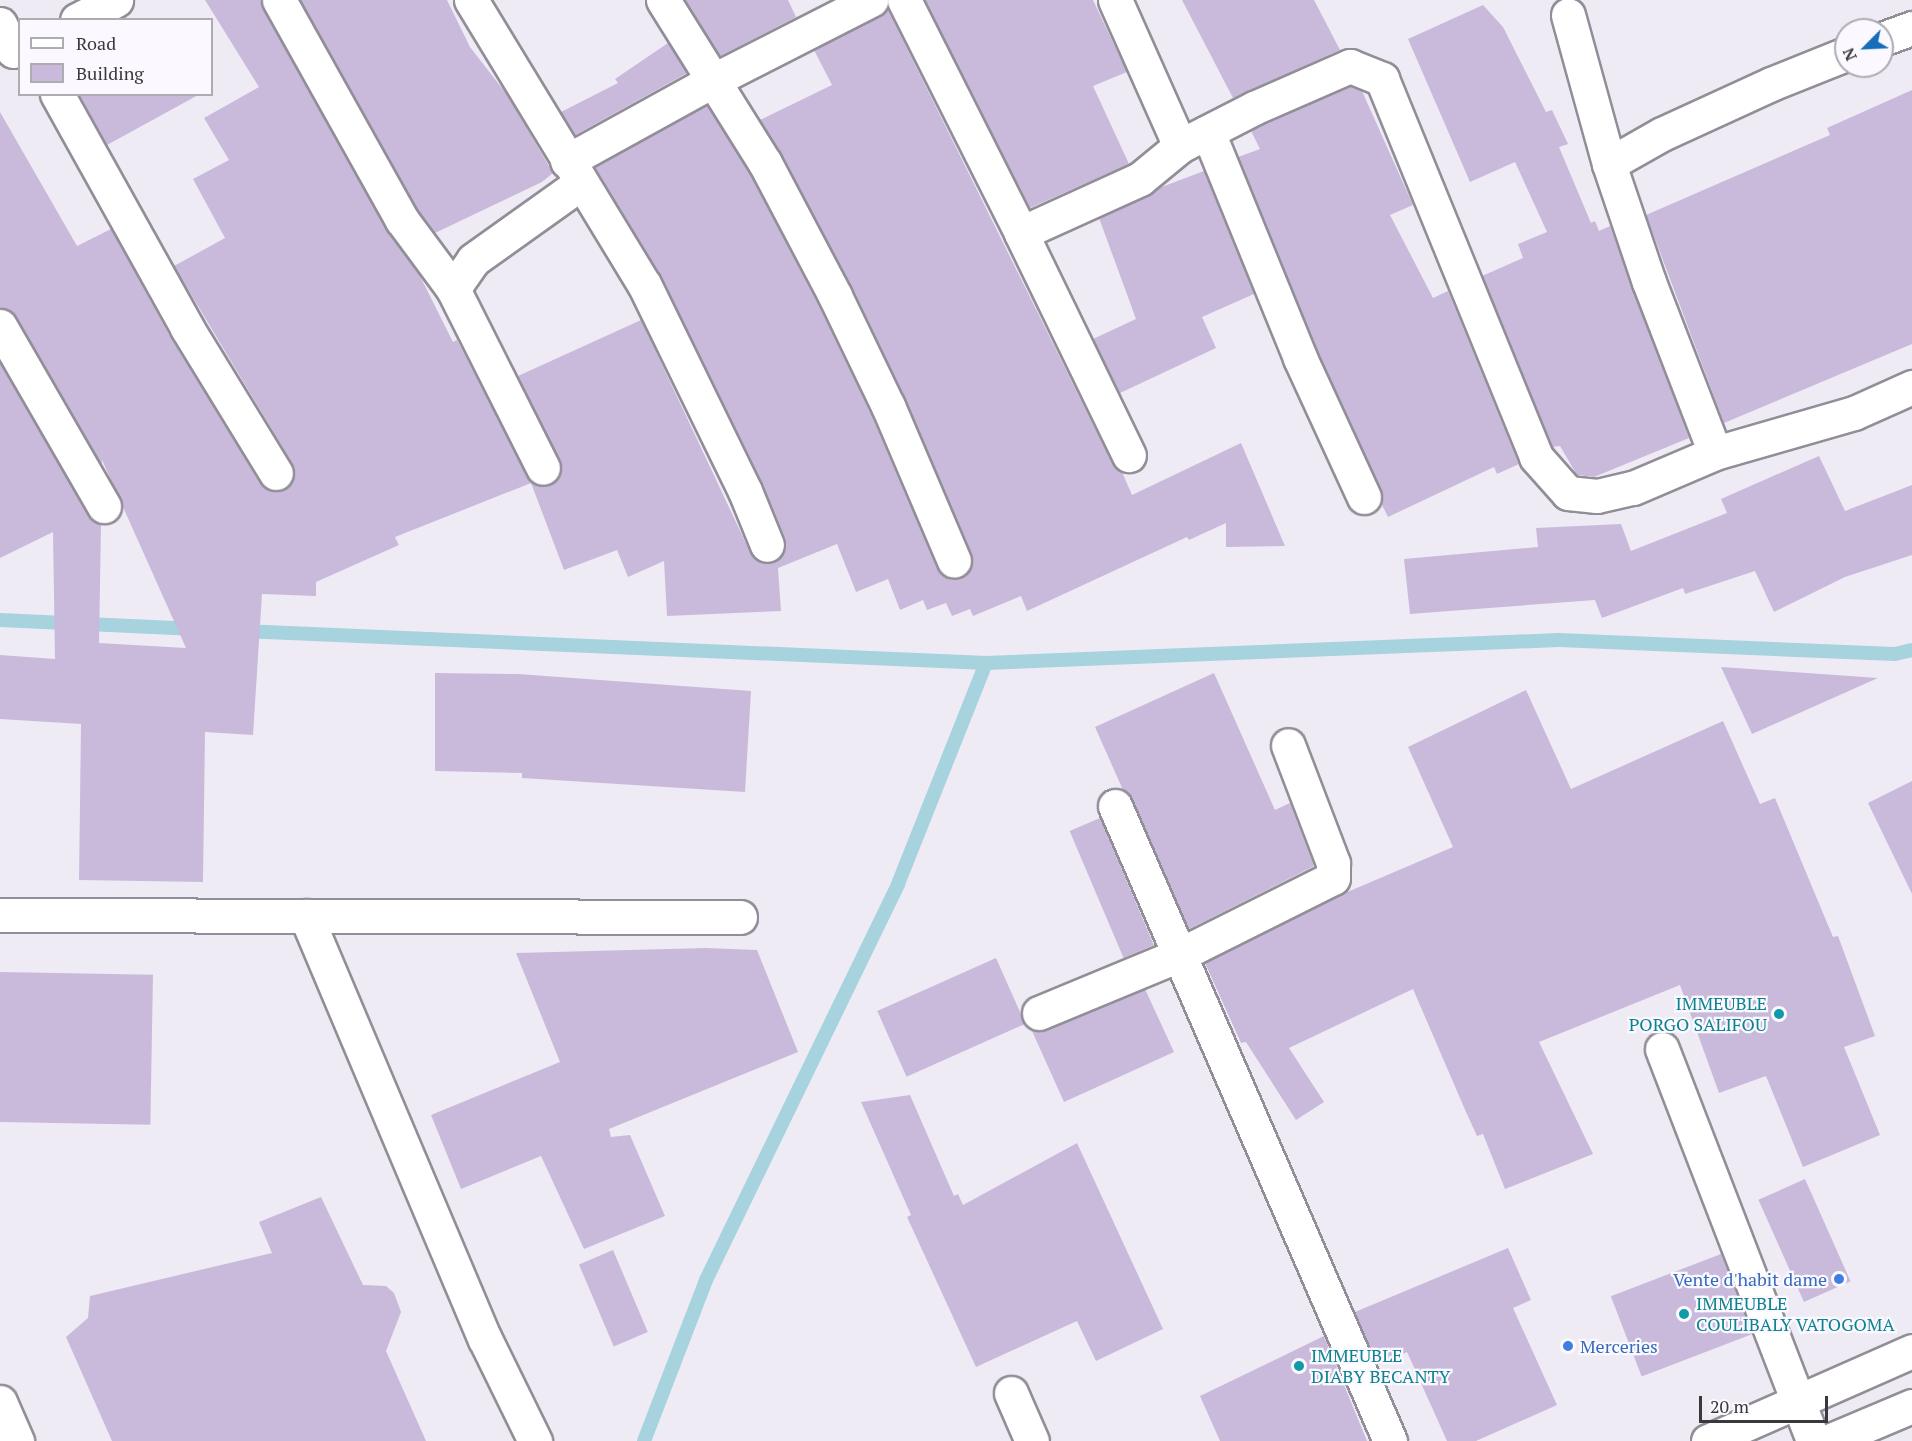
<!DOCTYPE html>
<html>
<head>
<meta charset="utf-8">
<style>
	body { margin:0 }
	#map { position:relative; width:1912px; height:1441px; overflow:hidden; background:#efebf5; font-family:"PT Serif",serif }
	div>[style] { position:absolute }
	.stream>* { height:14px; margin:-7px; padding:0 7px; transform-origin:7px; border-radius:7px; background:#a6d3de }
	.building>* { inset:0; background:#c9badc; transform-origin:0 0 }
	.roads { filter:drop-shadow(2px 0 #928e98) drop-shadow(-2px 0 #928e98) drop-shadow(0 2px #928e98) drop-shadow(0 -2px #928e98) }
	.minor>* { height:33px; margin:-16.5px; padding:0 16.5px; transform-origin:16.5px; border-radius:16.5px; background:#fff }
	.dots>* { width:16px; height:16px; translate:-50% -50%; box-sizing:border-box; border:3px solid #fbf9ff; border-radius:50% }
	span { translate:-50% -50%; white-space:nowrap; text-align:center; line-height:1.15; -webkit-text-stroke:4.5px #fbf9ff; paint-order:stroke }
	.culture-label { font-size:18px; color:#0d838f }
	.right { translate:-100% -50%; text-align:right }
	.left { translate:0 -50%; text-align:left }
	.shop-label { font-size:18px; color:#366cbe }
	.legend { position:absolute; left:18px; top:18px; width:195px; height:78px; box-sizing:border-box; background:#fbf9ff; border:2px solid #adacb1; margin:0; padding:8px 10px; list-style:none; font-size:18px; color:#39383c }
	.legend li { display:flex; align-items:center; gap:12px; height:30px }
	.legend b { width:30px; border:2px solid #adacb1 }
	.north { position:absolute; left:1834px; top:18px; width:60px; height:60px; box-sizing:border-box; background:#fbf9ff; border:2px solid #adacb1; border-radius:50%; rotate:246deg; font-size:16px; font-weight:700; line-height:24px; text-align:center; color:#39383c }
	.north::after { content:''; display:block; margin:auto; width:21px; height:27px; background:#166ebb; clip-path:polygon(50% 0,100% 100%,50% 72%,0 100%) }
	.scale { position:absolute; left:1699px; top:1396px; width:129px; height:27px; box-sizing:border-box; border:3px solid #39383c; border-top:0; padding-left:8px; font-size:18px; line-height:21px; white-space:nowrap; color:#39383c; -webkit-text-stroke:4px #fbf9ff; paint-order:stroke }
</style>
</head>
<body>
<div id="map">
	<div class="stream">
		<i style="left:0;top:620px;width:196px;rotate:2.6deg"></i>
		<i style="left:242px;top:631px;width:745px;rotate:2.46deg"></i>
		<i style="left:986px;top:663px;width:573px;rotate:-2.3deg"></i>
		<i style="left:1559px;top:640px;width:336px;rotate:2.4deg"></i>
		<i style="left:1895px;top:654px;width:17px;rotate:-13deg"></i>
		<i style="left:644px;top:1441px;width:173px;rotate:-68.9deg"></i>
		<i style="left:706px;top:1280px;width:440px;rotate:-64.1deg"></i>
		<i style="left:898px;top:884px;width:238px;rotate:-68.3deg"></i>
	</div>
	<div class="building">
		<i style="clip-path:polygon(205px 0,260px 0,386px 229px,420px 276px,453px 342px,457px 340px,532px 483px,551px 485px,562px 468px,518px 376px,641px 320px,750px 552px,756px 560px,774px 563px,782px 556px,785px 538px,762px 483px,661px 276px,595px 167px,707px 105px,749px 172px,818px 304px,871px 414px,937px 568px,952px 580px,969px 572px,971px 554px,905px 398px,852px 288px,760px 120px,832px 85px,814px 50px,888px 10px,1112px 463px,1122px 472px,1132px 495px,1241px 443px,1285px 546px,1226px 547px,1226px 523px,1189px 540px,1187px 537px,1027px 611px,1021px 596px,973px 616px,970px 609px,952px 616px,946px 603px,927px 610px,923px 600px,900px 610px,888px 579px,856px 592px,837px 544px,778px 568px,781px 611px,667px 616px,664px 561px,628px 577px,617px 550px,564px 570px,531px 483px,395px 537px,399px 545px,316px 582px,316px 596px,262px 594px,253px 735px,205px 732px,203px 882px,79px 880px,81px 724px,0 719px,0 655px,55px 659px,53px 532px,0 558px,0 363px,88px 515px,101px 524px,99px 643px,186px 648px,102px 460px,102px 465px,16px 317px,0 307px,0 112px,77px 246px,111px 229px,171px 338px,260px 483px,268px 490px,285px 489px,293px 481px,292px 463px,174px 266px,225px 238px,193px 179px,229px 160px,204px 118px,259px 87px)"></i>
		<i style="clip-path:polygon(300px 0,447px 0,470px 47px,508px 96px,553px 173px,542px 182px,435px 233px,418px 210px)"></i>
		<i style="clip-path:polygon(685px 0,788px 0,796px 17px,720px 56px)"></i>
		<i style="clip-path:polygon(925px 0,1093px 0,1127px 72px,1093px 86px,1129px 164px,1030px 208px)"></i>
		<i style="clip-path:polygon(1182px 0,1314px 0,1340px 50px,1233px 98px)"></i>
		<i style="clip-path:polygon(1483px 5px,1503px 27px,1546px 112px,1552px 110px,1568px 144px,1559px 147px,1591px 223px,1595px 221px,1599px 231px,1610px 226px,1689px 438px,1594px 477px,1577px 475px,1560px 446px,1552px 447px,1482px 276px,1523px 258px,1518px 244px,1547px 232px,1515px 162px,1470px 182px,1408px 39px)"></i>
		<i style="clip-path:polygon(668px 43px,687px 73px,575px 135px,561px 112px,618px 83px,615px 79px)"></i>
		<i style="clip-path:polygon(1350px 86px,1362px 91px,1413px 205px,1390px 215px,1433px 298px,1448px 291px,1519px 464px,1497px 474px,1494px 467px,1388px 517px,1381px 503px,1381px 489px,1317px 351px,1238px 157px,1260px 149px,1251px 131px)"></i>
		<i style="clip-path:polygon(1912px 90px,1912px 344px,1724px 423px,1646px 215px,1830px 135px,1827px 128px)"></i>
		<i style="clip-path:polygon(79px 94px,200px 94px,107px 145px)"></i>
		<i style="clip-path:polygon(1204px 171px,1254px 294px,1202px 317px,1216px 348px,1120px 393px,1093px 339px,1136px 319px,1099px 218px,1159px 188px)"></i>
		<i style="clip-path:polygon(1819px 456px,1845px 511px,1912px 485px,1912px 555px,1845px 577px,1774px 612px,1755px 571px,1685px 594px,1683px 588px,1602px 618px,1595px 600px,1410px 614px,1404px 559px,1538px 547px,1536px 528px,1621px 524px,1631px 551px,1727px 513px,1721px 499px)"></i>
		<i style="clip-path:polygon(1721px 667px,1807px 673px,1878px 678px,1752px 734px)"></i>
		<i style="clip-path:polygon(435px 673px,518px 674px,751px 691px,745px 792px,522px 778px,522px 773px,435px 771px)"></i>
		<i style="clip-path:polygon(1214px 673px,1275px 810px,1290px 803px,1314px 866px,1189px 929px,1132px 799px,1123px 790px,1095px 727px)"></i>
		<i style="clip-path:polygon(1526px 690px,1571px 789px,1723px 721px,1760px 804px,1775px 798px,1833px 937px,1838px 936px,1875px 1036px,1844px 1047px,1880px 1135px,1803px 1167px,1766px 1076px,1719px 1093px,1680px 985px,1539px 1042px,1593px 1154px,1505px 1189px,1483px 1134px,1477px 1136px,1466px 1112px,1413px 989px,1289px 1048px,1324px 1102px,1296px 1120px,1246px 1042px,1241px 1043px,1205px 963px,1338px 896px,1453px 847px,1408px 747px)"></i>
		<i style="clip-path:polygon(1912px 781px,1912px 894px,1868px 803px)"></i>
		<i style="left:1100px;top:818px;width:138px;height:33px;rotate:67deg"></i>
		<i style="clip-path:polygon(706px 948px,757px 950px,798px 1052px,609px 1129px,611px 1137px,630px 1135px,665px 1216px,584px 1249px,541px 1156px,461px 1189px,431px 1115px,560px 1062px,516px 953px)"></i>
		<i style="left:996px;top:958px;width:72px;height:130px;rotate:66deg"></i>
		<i style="left:0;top:972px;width:153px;height:150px;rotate:1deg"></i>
		<i style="clip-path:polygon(1145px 989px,1174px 1052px,1064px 1102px,1032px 1031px,1046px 1030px)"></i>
		<i style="clip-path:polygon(910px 1095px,954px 1196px,958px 1194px,963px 1205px,1077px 1143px,1163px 1329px,1096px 1361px,1077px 1321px,976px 1367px,907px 1217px,911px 1215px,861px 1102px)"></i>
		<i style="left:1805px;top:1179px;width:112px;height:51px;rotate:66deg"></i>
		<i style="clip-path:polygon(321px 1197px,363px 1285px,386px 1286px,394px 1293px,401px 1312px,386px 1351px,426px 1441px,112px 1441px,66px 1337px,88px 1318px,90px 1296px,272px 1253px,259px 1222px)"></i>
		<i style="clip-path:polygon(1508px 1248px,1531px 1300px,1513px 1308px,1557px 1405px,1476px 1441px,1447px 1441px,1407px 1352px,1377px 1365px,1355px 1312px)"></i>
		<i style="left:613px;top:1250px;width:89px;height:37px;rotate:67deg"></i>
		<i style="left:1721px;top:1254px;width:86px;height:118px;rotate:69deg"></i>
		<i style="clip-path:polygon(1324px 1336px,1367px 1441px,1220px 1441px,1200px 1396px)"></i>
	</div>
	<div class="roads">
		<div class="minor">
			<i style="left:279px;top:0;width:252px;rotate:60.8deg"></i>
			<i style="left:402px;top:220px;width:86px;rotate:53.5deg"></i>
			<i style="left:453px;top:289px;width:200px;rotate:63.3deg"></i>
			<i style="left:471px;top:0;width:333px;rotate:58.7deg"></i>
			<i style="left:644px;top:284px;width:230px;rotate:64deg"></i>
			<i style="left:745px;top:491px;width:58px;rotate:67.8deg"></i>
			<i style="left:663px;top:0;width:192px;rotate:58deg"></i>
			<i style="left:765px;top:163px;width:150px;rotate:62.2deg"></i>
			<i style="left:835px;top:296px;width:122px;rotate:64.3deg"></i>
			<i style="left:888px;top:406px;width:168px;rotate:66.9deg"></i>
			<i style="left:904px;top:0;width:261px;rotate:63.3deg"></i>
			<i style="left:1021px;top:233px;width:131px;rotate:-24.4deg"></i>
			<i style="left:1140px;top:179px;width:52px;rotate:-39.5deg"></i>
			<i style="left:1180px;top:146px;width:83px;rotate:-27.2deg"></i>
			<i style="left:1254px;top:108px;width:105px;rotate:-23.6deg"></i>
			<i style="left:1350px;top:66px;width:35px;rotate:22deg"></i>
			<i style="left:1382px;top:79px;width:408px;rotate:67.8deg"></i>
			<i style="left:1536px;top:457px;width:48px;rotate:48.4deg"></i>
			<i style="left:1568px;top:493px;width:29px;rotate:6deg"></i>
			<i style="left:1597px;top:496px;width:37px;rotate:-13deg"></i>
			<i style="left:1633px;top:488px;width:89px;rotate:-23.1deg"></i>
			<i style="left:1715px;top:453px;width:145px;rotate:-16.1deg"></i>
			<i style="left:1854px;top:413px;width:64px;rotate:-24.1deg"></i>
			<i style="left:1115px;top:0;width:160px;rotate:66deg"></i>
			<i style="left:1568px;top:15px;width:155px;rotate:74.6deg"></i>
			<i style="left:1609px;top:164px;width:125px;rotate:71.3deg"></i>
			<i style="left:1649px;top:282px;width:183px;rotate:68.9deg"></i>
			<i style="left:77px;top:20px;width:44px;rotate:-27.1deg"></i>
			<i style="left:0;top:24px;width:30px;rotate:64deg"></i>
			<i style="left:1882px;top:39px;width:32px;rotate:-20deg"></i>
			<i style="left:57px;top:94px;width:268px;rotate:60.9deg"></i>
			<i style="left:187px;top:328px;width:170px;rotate:58.5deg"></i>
			<i style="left:1208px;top:132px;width:244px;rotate:67.8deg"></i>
			<i style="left:1300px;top:358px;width:153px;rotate:65.3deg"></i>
			<i style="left:567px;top:161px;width:163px;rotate:-28.9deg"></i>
			<i style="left:710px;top:82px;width:181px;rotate:-27deg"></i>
			<i style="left:1609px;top:164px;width:61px;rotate:-29.5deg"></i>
			<i style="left:1662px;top:134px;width:120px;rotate:-24.6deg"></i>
			<i style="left:1771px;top:84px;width:81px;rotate:-21.8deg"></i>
			<i style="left:1021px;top:233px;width:247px;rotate:64.1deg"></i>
			<i style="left:453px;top:289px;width:35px;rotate:-55deg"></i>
			<i style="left:473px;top:260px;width:133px;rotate:-35.5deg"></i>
			<i style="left:0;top:326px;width:208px;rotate:60deg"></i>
			<i style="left:1115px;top:806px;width:692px;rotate:66.58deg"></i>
			<i style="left:0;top:915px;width:740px;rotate:0.15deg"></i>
			<i style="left:306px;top:916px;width:459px;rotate:67.1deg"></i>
			<i style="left:485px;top:1339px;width:114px;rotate:63.9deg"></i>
			<i style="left:1039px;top:1013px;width:152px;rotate:-22.5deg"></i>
			<i style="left:1179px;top:955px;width:172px;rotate:-26.6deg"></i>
			<i style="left:1333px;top:878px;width:15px;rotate:-90deg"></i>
			<i style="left:1333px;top:863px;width:126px;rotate:-110.9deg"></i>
			<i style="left:1662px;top:1049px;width:420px;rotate:68.9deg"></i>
			<i style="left:1011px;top:1393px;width:52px;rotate:66.4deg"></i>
			<i style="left:0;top:1402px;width:43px;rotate:66.4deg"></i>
			<i style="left:1708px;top:1441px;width:223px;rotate:-23.8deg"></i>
			<i style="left:1829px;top:1441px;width:90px;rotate:-22.9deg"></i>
		</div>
	</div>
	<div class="dots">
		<i style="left:1779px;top:1014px;background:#0f9aa8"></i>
		<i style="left:1839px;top:1279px;background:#3f7fe0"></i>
		<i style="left:1684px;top:1314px;background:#0f9aa8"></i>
		<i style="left:1568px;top:1346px;background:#3f7fe0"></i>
		<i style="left:1299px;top:1366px;background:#0f9aa8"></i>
	</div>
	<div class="culture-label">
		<span class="right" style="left:1767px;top:1014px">IMMEUBLE<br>PORGO SALIFOU</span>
		<span class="left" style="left:1696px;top:1314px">IMMEUBLE<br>COULIBALY VATOGOMA</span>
		<span class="left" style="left:1311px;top:1366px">IMMEUBLE<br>DIABY BECANTY</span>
	</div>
	<div class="shop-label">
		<span class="right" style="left:1827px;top:1279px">Vente d'habit dame</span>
		<span class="left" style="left:1580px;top:1346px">Merceries</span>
	</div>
	<ul class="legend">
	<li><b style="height:8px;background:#fff"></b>Road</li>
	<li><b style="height:16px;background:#c9badc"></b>Building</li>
	</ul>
	<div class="north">N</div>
	<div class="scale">20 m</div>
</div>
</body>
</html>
